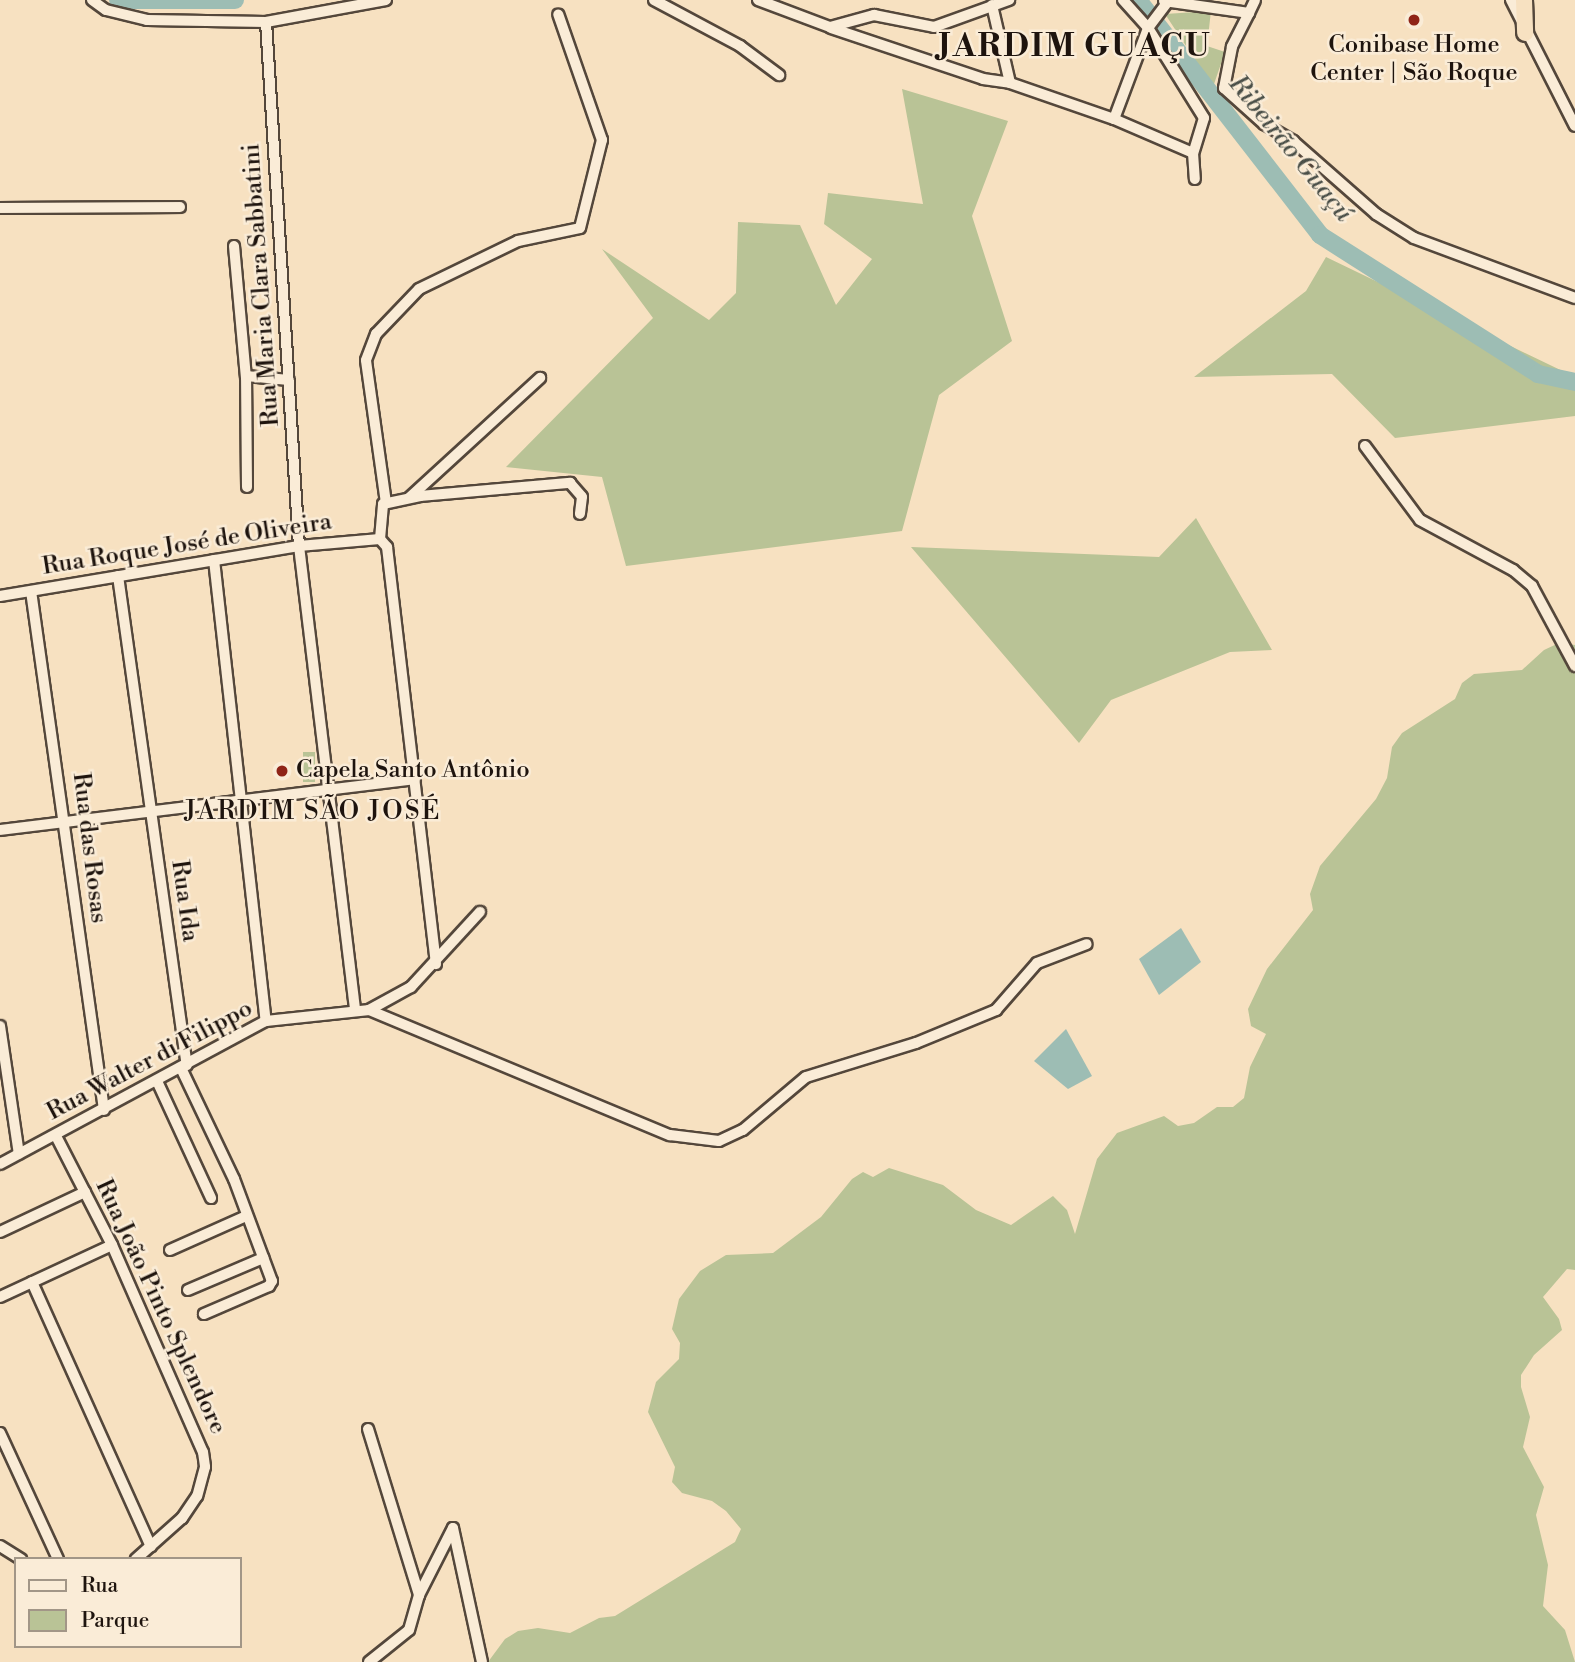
<!DOCTYPE html>
<html>
<head>
<meta charset="utf-8">
<style>
	body { margin:0 }
	#map { position:relative; width:1575px; height:1662px; overflow:hidden; background:#f7e1c1; font-family:"Libre Bodoni",serif }
	div>[style] { position:absolute }
	.green>* { inset:0; background:#b9c396; transform-origin:0 0 }
	.water>* { inset:0; background:#9dbdb4 }
	.river>* { height:18px; margin:-9px; padding:0 9px; transform-origin:9px; border-radius:9px; background:#9dbdb4 }
	.roads { filter:drop-shadow(2px 0 #54473b) drop-shadow(-2px 0 #54473b) drop-shadow(0 2px #54473b) drop-shadow(0 -2px #54473b) }
	.minor>* { height:10px; margin:-5px; padding:0 5px; transform-origin:5px; border-radius:5px; background:#faecd7 }
	.trunk>* { height:16px; margin:-8px; padding:0 8px; transform-origin:8px; border-radius:8px; background:#f7e1c1 }
	.dots>* { width:19px; height:19px; translate:-50% -50%; box-sizing:border-box; border:4px solid #faecd7; border-radius:50% }
	span { translate:-50% -50%; white-space:nowrap; text-align:center; line-height:1.15; -webkit-text-stroke:5px #faecd7; paint-order:stroke }
	.poi-label { font-size:24px; color:#1e140e }
	.left { translate:0 -50%; text-align:left }
	.street-label { font-size:24px; color:#1e140e }
	.water-label { font-size:26px; color:#4a4f48; font-style:italic }
	.neighbourhood-label { font-size:26px; color:#1e140e; letter-spacing:2px }
	.district-label { font-size:32px; color:#1e140e; font-weight:700; letter-spacing:2px }
	.legend { position:absolute; left:14px; top:1557px; width:228px; height:91px; box-sizing:border-box; background:#faecd7; border:2px solid #a29687; margin:0; padding:9px 12px; list-style:none; font-size:21px; color:#1e140e }
	.legend li { display:flex; align-items:center; gap:14px; height:35px }
	.legend b { width:35px; border:2px solid #a29687 }
</style>
</head>
<body>
<div id="map">
	<div class="green">
		<i style="clip-path:polygon(1211px 11px,1207px 46px,1225px 52px,1213px 87px,1165px 14px)"></i>
		<i style="clip-path:polygon(902px 89px,1008px 121px,972px 216px,1012px 341px,939px 395px,902px 531px,626px 566px,602px 477px,506px 467px,653px 318px,602px 249px,709px 320px,736px 293px,738px 222px,800px 225px,836px 305px,872px 259px,824px 224px,828px 193px,923px 204px)"></i>
		<i style="clip-path:polygon(1326px 257px,1575px 377px,1575px 416px,1395px 438px,1332px 374px,1194px 377px,1306px 291px)"></i>
		<i style="clip-path:polygon(1196px 518px,1272px 650px,1230px 652px,1111px 700px,1079px 743px,911px 547px,1159px 557px)"></i>
		<i style="clip-path:polygon(1559px 643px,1575px 645px,1575px 1270px,1567px 1269px,1543px 1297px,1559px 1319px,1562px 1330px,1534px 1355px,1521px 1375px,1521px 1387px,1530px 1417px,1523px 1447px,1544px 1487px,1536px 1515px,1548px 1565px,1543px 1606px,1565px 1630px,1575px 1662px,488px 1662px,505px 1639px,518px 1631px,538px 1628px,570px 1633px,599px 1618px,615px 1616px,735px 1542px,741px 1529px,726px 1511px,712px 1501px,682px 1493px,672px 1482px,675px 1467px,648px 1412px,656px 1382px,679px 1359px,680px 1343px,672px 1329px,679px 1299px,700px 1271px,726px 1255px,773px 1253px,821px 1217px,852px 1179px,863px 1172px,873px 1177px,889px 1168px,943px 1185px,976px 1210px,1011px 1225px,1053px 1196px,1067px 1210px,1075px 1234px,1097px 1159px,1117px 1133px,1164px 1116px,1178px 1126px,1194px 1123px,1217px 1107px,1233px 1107px,1244px 1098px,1250px 1067px,1266px 1034px,1251px 1026px,1248px 1009px,1267px 969px,1313px 910px,1310px 894px,1320px 866px,1376px 799px,1387px 778px,1392px 747px,1402px 733px,1455px 699px,1462px 683px,1474px 674px,1522px 670px,1544px 650px)"></i>
		<i style="left:303px;top:752px;width:12px;height:30px"></i>
	</div>
	<div class="water">
		<i style="clip-path:polygon(1181px 928px,1201px 962px,1159px 995px,1139px 959px)"></i>
		<i style="clip-path:polygon(1066px 1029px,1092px 1076px,1068px 1089px,1034px 1061px)"></i>
	</div>
	<div class="river">
		<i style="left:118px;top:0;width:117px"></i>
		<i style="left:1138px;top:0;width:297px;rotate:52.2deg"></i>
		<i style="left:1320px;top:235px;width:259px;rotate:32.5deg"></i>
		<i style="left:1538px;top:374px;width:38px;rotate:12deg"></i>
	</div>
	<div class="roads">
		<div class="minor">
			<i style="left:92px;top:0;width:17px;rotate:36deg"></i>
			<i style="left:106px;top:10px;width:42px;rotate:13.7deg"></i>
			<i style="left:147px;top:20px;width:119px;rotate:1deg"></i>
			<i style="left:266px;top:22px;width:122px;rotate:-10.4deg"></i>
			<i style="left:654px;top:0;width:98px;rotate:28.1deg"></i>
			<i style="left:740px;top:46px;width:49px;rotate:36.6deg"></i>
			<i style="left:758px;top:0;width:77px;rotate:20.6deg"></i>
			<i style="left:830px;top:27px;width:46px;rotate:-15.3deg"></i>
			<i style="left:874px;top:15px;width:61px;rotate:11.3deg"></i>
			<i style="left:934px;top:27px;width:80px;rotate:-19.8deg"></i>
			<i style="left:1123px;top:0;width:38px;rotate:48deg"></i>
			<i style="left:1148px;top:28px;width:106px;rotate:58.1deg"></i>
			<i style="left:1204px;top:118px;width:37px;rotate:107deg"></i>
			<i style="left:1193px;top:153px;width:26px;rotate:86deg"></i>
			<i style="left:1511px;top:0;width:141px;rotate:63.1deg"></i>
			<i style="left:1164px;top:1px;width:86px;rotate:8deg"></i>
			<i style="left:1249px;top:13px;width:14px;rotate:-65deg"></i>
			<i style="left:992px;top:5px;width:80px;rotate:77deg"></i>
			<i style="left:1010px;top:83px;width:110px;rotate:19.1deg"></i>
			<i style="left:1114px;top:119px;width:86px;rotate:23.3deg"></i>
			<i style="left:1249px;top:13px;width:38px;rotate:117deg"></i>
			<i style="left:1232px;top:47px;width:42px;rotate:101deg"></i>
			<i style="left:1224px;top:88px;width:54px;rotate:42deg"></i>
			<i style="left:1264px;top:124px;width:34px;rotate:30deg"></i>
			<i style="left:1293px;top:141px;width:111px;rotate:41.3deg"></i>
			<i style="left:1376px;top:214px;width:45px;rotate:32.3deg"></i>
			<i style="left:1414px;top:238px;width:172px;rotate:20.4deg"></i>
			<i style="left:266px;top:22px;width:525px;rotate:86.4deg"></i>
			<i style="left:299px;top:546px;width:468px;rotate:83.1deg"></i>
			<i style="left:831px;top:28px;width:160px;rotate:18.5deg"></i>
			<i style="left:983px;top:79px;width:27px;rotate:8deg"></i>
			<i style="left:1114px;top:119px;width:97px;rotate:-69.5deg"></i>
			<i style="left:1148px;top:28px;width:31px;rotate:-53deg"></i>
			<i style="left:0;top:208px;width:180px;rotate:-0.3deg"></i>
			<i style="left:234px;top:246px;width:132px;rotate:84.8deg"></i>
			<i style="left:1365px;top:446px;width:92px;rotate:53.4deg"></i>
			<i style="left:1420px;top:520px;width:106px;rotate:28.3deg"></i>
			<i style="left:1513px;top:570px;width:25px;rotate:40deg"></i>
			<i style="left:1532px;top:586px;width:91px;rotate:61.7deg"></i>
			<i style="left:247px;top:487px;width:111px;rotate:-90.5deg"></i>
			<i style="left:246px;top:376px;width:43px;rotate:5.3deg"></i>
			<i style="left:409px;top:498px;width:178px;rotate:-42.5deg"></i>
			<i style="left:386px;top:503px;width:144px;rotate:-98deg"></i>
			<i style="left:366px;top:360px;width:28px;rotate:-69deg"></i>
			<i style="left:376px;top:334px;width:62px;rotate:-46.3deg"></i>
			<i style="left:419px;top:289px;width:110px;rotate:-25.9deg"></i>
			<i style="left:518px;top:241px;width:63px;rotate:-11.8deg"></i>
			<i style="left:580px;top:228px;width:91px;rotate:-76deg"></i>
			<i style="left:602px;top:140px;width:133px;rotate:-109.2deg"></i>
			<i style="left:380px;top:539px;width:11px;rotate:49deg"></i>
			<i style="left:387px;top:547px;width:420px;rotate:83.3deg"></i>
			<i style="left:380px;top:539px;width:35px;rotate:-85deg"></i>
			<i style="left:383px;top:504px;width:38px;rotate:-12deg"></i>
			<i style="left:420px;top:496px;width:151px;rotate:-5deg"></i>
			<i style="left:570px;top:483px;width:18px;rotate:49deg"></i>
			<i style="left:582px;top:497px;width:17px;rotate:97deg"></i>
			<i style="left:214px;top:560px;width:464px;rotate:83.6deg"></i>
			<i style="left:118px;top:576px;width:494px;rotate:82deg"></i>
			<i style="left:31px;top:591px;width:524px;rotate:81.99deg"></i>
			<i style="left:0;top:596px;width:303px;rotate:-9.5deg"></i>
			<i style="left:299px;top:546px;width:81px;rotate:-4.9deg"></i>
			<i style="left:0;top:830px;width:418px;rotate:-7deg"></i>
			<i style="left:369px;top:1010px;width:326px;rotate:22.6deg"></i>
			<i style="left:670px;top:1135px;width:49px;rotate:7deg"></i>
			<i style="left:719px;top:1141px;width:26px;rotate:-25deg"></i>
			<i style="left:743px;top:1130px;width:82px;rotate:-40.1deg"></i>
			<i style="left:806px;top:1077px;width:115px;rotate:-17.2deg"></i>
			<i style="left:916px;top:1043px;width:87px;rotate:-22.4deg"></i>
			<i style="left:996px;top:1010px;width:62px;rotate:-48.9deg"></i>
			<i style="left:1037px;top:963px;width:53px;rotate:-20.8deg"></i>
			<i style="left:0;top:1026px;width:129px;rotate:81.6deg"></i>
			<i style="left:181px;top:1068px;width:123px;rotate:64.5deg"></i>
			<i style="left:234px;top:1179px;width:109px;rotate:69.6deg"></i>
			<i style="left:272px;top:1281px;width:6px;rotate:121deg"></i>
			<i style="left:269px;top:1286px;width:71px;rotate:156.7deg"></i>
			<i style="left:157px;top:1081px;width:129px;rotate:65.2deg"></i>
			<i style="left:56px;top:1136px;width:123px;rotate:62.8deg"></i>
			<i style="left:112px;top:1245px;width:226px;rotate:66.3deg"></i>
			<i style="left:203px;top:1452px;width:15px;rotate:82deg"></i>
			<i style="left:205px;top:1467px;width:30px;rotate:105deg"></i>
			<i style="left:197px;top:1496px;width:27px;rotate:124deg"></i>
			<i style="left:182px;top:1518px;width:62px;rotate:138.3deg"></i>
			<i style="left:0;top:1164px;width:302px;rotate:-28.3deg"></i>
			<i style="left:266px;top:1021px;width:104px;rotate:-6.1deg"></i>
			<i style="left:369px;top:1010px;width:48px;rotate:-28.7deg"></i>
			<i style="left:411px;top:987px;width:102px;rotate:-47.4deg"></i>
			<i style="left:0;top:1232px;width:94px;rotate:-25.2deg"></i>
			<i style="left:170px;top:1250px;width:81px;rotate:-24deg"></i>
			<i style="left:32px;top:1282px;width:290px;rotate:65.8deg"></i>
			<i style="left:188px;top:1290px;width:82px;rotate:-23.1deg"></i>
			<i style="left:0;top:1297px;width:123px;rotate:-24.9deg"></i>
			<i style="left:368px;top:1429px;width:174px;rotate:72.9deg"></i>
			<i style="left:0;top:1433px;width:139px;rotate:65.3deg"></i>
			<i style="left:453px;top:1528px;width:137px;rotate:77.8deg"></i>
			<i style="left:0;top:1546px;width:25px;rotate:32deg"></i>
			<i style="left:369px;top:1662px;width:51px;rotate:-38.7deg"></i>
			<i style="left:409px;top:1630px;width:36px;rotate:-74deg"></i>
			<i style="left:419px;top:1595px;width:75px;rotate:-63.1deg"></i>
		</div>
		<div class="trunk">
			<i style="left:1524px;top:0;width:33px;rotate:88deg"></i>
		</div>
	</div>
	<div class="dots">
		<i style="left:1414px;top:20px;background:#8f2418"></i>
		<i style="left:282px;top:771px;background:#8f2418"></i>
	</div>
	<div class="poi-label">
		<span style="left:1414px;top:60px">Conibase Home<br>Center | São Roque</span>
		<span class="left" style="left:296px;top:771px">Capela Santo Antônio</span>
	</div>
	<div class="street-label">
		<span style="left:262px;top:285px;rotate:-94deg">Rua Maria Clara Sabbatini</span>
		<span style="left:187px;top:545px;rotate:-9deg">Rua Roque José de Oliveira</span>
		<span style="left:89px;top:848px;rotate:83deg">Rua das Rosas</span>
		<span style="left:184px;top:901px;rotate:82deg">Rua Ida</span>
		<span style="left:150px;top:1061px;rotate:-28deg">Rua Walter di Filippo</span>
		<span style="left:160px;top:1307px;rotate:65deg">Rua João Pinto Splendore</span>
	</div>
	<div class="water-label">
		<span style="left:1290px;top:149px;rotate:51deg">Ribeirão Guaçú</span>
	</div>
	<div class="neighbourhood-label">
		<span style="left:313px;top:812px">JARDIM SÃO JOSÉ</span>
	</div>
	<div class="district-label">
		<span style="left:1075px;top:46px">JARDIM GUAÇU</span>
	</div>
	<ul class="legend">
	<li><b style="height:9px;background:#faecd7"></b>Rua</li>
	<li><b style="height:19px;background:#b9c396"></b>Parque</li>
	</ul>
</div>
</body>
</html>
